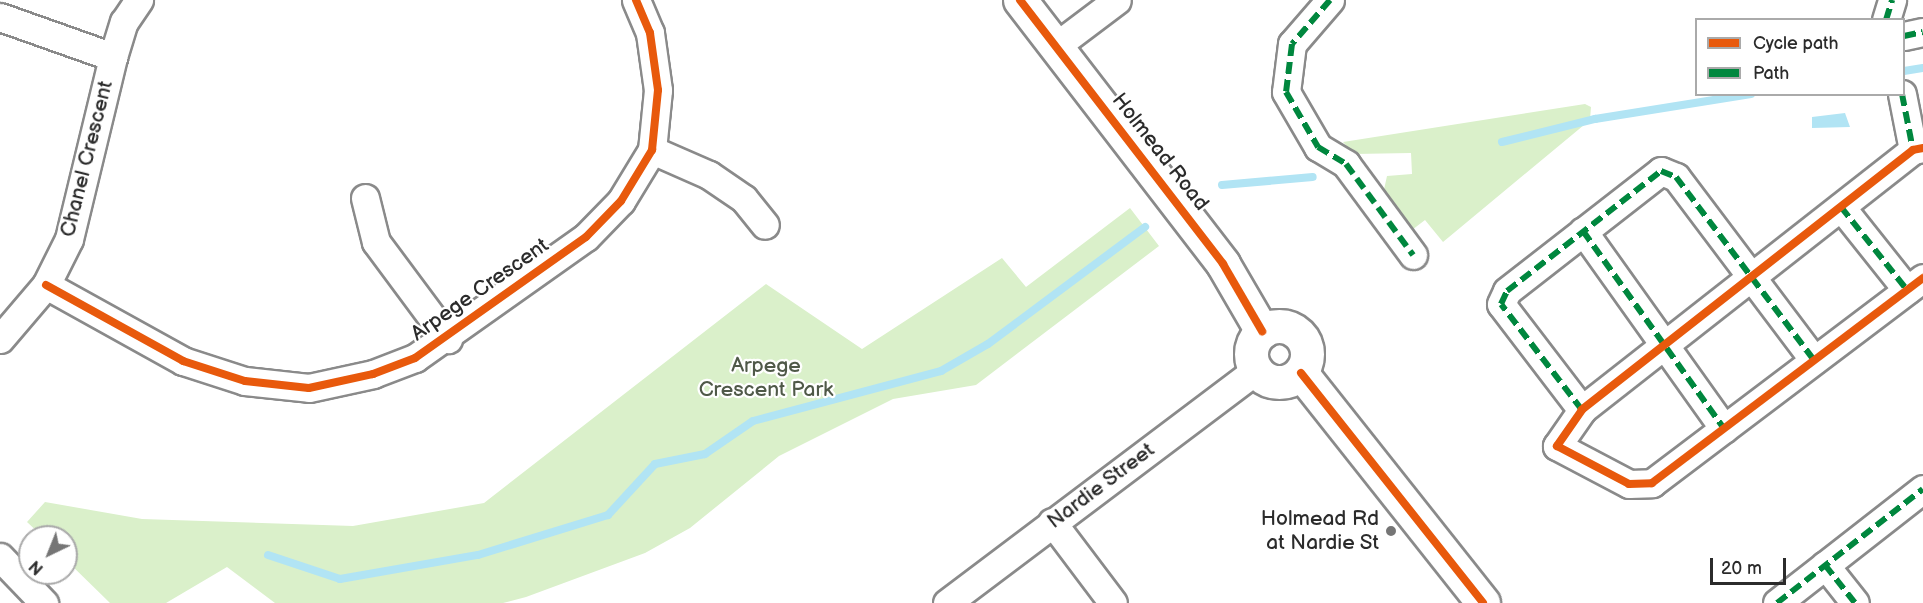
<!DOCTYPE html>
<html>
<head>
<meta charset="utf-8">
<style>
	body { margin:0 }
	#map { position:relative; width:1923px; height:603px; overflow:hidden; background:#fff; font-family:"Balsamiq Sans",sans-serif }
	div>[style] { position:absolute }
	.green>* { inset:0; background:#daf0ca }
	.water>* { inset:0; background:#b1e4f4 }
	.stream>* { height:8px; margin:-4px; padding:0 4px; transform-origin:4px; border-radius:4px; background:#b1e4f4 }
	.roads { filter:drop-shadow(2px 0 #8a8a8a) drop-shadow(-2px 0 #8a8a8a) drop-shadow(0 2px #8a8a8a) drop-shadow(0 -2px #8a8a8a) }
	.minor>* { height:27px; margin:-13.5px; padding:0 13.5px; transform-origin:13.5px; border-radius:13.5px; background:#fff }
	.tertiary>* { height:33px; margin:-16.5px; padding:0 16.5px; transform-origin:16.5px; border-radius:16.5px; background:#fff }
	.tertiary>.ring { margin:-16.5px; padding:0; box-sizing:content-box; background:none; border:33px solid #fff; border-radius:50% }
	.quiet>* { height:6px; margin-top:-3px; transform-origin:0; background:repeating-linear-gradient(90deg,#00873e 0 12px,transparent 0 18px) }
	.cycleway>* { height:8px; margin:-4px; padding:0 4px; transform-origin:4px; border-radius:4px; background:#e8590c }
	.dots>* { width:16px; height:16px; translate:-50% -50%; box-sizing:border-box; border:3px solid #fff; border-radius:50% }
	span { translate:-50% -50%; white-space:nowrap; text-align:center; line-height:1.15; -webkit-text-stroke:4.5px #fff; paint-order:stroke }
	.street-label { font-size:21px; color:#2b2b2b }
	.park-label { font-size:21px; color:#4f5948 }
	.poi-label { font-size:21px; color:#2b2b2b }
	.right { translate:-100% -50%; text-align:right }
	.legend { position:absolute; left:1695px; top:18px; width:210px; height:78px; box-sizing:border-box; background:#fff; border:2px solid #aaa; margin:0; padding:8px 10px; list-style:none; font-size:18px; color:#2b2b2b }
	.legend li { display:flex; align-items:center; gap:12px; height:30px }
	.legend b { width:30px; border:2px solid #aaa }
	.north { position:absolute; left:18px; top:525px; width:60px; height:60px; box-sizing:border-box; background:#fff; border:2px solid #aaa; border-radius:50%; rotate:223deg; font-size:16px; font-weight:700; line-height:24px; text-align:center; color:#2b2b2b }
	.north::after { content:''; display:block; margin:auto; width:21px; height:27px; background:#757575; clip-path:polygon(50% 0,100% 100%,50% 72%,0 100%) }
	.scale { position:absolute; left:1710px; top:558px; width:76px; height:27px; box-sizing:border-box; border:3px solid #2b2b2b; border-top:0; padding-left:8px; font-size:18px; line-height:21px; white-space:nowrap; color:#2b2b2b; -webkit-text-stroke:4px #fff; paint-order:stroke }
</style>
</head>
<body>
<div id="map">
	<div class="green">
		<i style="clip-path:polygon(1585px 104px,1591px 107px,1590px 120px,1443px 242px,1425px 220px,1408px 233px,1383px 194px,1387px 176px,1412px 174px,1411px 153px,1354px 154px,1343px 142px)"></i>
		<i style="clip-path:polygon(1130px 208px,1159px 246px,976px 385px,893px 399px,779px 456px,690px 528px,645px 553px,526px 597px,503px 603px,275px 603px,227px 567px,166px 603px,110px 603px,66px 560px,66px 537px,43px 537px,27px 522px,45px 502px,142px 519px,353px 526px,484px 503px,766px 284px,862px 349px,1002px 258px,1026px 287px)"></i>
	</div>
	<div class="water">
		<i style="clip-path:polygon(1845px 113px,1850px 127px,1812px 128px,1812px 117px)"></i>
	</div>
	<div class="stream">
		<i style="left:1904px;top:71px;width:19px;rotate:-9deg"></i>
		<i style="left:1502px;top:142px;width:96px;rotate:-13.9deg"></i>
		<i style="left:1595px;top:119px;width:158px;rotate:-9.1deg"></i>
		<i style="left:1222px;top:185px;width:91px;rotate:-5deg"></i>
		<i style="left:268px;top:555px;width:76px;rotate:18.4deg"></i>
		<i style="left:340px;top:579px;width:140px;rotate:-9.9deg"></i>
		<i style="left:478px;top:555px;width:136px;rotate:-17.1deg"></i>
		<i style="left:608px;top:515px;width:69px;rotate:-47.3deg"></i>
		<i style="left:655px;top:464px;width:51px;rotate:-11.3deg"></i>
		<i style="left:705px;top:454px;width:58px;rotate:-34.5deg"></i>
		<i style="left:753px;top:421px;width:195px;rotate:-14.9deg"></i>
		<i style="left:941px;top:371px;width:54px;rotate:-29.9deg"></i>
		<i style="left:988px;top:344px;width:196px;rotate:-36.7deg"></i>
	</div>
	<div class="roads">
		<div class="minor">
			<i style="left:1330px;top:0;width:58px;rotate:130.8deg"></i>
			<i style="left:1292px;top:44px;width:48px;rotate:97.1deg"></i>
			<i style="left:1286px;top:92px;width:64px;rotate:59.8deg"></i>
			<i style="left:1318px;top:147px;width:33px;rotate:31deg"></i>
			<i style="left:1346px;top:164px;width:113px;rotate:53.6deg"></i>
			<i style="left:0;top:17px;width:120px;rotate:19.5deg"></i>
			<i style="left:1886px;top:20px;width:21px;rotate:-73deg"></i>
			<i style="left:1904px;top:36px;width:19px;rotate:-12deg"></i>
			<i style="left:1056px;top:46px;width:76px;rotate:-37deg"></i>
			<i style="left:1902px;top:94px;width:57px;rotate:78.9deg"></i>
			<i style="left:1923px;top:148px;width:10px;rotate:169deg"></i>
			<i style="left:1913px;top:150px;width:421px;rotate:141.9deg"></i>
			<i style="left:1582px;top:410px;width:44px;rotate:124.8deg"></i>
			<i style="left:1557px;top:446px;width:81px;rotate:27.8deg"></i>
			<i style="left:1629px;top:484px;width:23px;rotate:-2deg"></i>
			<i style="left:1652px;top:483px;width:340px;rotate:-37.1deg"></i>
			<i style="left:652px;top:150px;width:62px;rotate:23.7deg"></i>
			<i style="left:709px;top:175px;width:42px;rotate:34.4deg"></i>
			<i style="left:744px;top:199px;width:33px;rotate:51deg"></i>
			<i style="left:365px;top:198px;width:45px;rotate:76deg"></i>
			<i style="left:376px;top:242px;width:121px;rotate:53.4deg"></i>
			<i style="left:1841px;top:207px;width:106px;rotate:51.5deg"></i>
			<i style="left:1583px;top:231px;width:243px;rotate:54.5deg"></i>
			<i style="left:46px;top:285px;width:157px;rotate:29deg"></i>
			<i style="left:183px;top:361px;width:65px;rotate:17.9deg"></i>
			<i style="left:245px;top:381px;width:64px;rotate:6.2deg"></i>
			<i style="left:309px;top:388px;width:66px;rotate:-12.3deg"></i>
			<i style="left:373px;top:374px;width:45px;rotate:-20.9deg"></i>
			<i style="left:415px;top:358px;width:209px;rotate:-35.3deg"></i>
			<i style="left:586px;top:237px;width:50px;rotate:-45.8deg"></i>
			<i style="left:621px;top:201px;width:60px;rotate:-58.7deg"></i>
			<i style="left:652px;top:150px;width:60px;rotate:-84.3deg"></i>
			<i style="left:658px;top:90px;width:58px;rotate:-98deg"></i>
			<i style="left:650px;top:33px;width:36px;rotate:-113deg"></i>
			<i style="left:0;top:339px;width:71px;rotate:-49.6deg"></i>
			<i style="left:46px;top:285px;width:51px;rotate:-63.4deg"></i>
			<i style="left:69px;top:239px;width:187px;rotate:-76.4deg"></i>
			<i style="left:113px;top:57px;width:37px;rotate:-73deg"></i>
			<i style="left:124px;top:22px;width:27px;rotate:-56deg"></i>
			<i style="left:1582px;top:410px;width:133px;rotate:-127.4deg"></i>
			<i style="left:1501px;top:304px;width:14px;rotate:-65deg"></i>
			<i style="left:1507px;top:291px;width:195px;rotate:-37.9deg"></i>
			<i style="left:1661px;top:171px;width:16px;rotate:22deg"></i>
			<i style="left:1676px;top:177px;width:229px;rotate:53deg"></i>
			<i style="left:1052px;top:522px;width:101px;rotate:53deg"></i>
			<i style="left:0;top:557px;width:64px;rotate:46.3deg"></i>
			<i style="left:1825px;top:565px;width:48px;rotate:51.7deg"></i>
			<i style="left:947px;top:603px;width:387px;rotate:-37deg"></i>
			<i style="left:1777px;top:603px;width:185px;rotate:-38deg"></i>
		</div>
		<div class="tertiary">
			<i style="left:1020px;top:0;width:333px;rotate:52.4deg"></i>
			<i style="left:1223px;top:264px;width:78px;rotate:59.8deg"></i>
			<i class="ring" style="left:1251px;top:326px;width:23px;height:23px"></i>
			<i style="left:1301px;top:373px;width:293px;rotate:51.6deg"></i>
		</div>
	</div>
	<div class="quiet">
		<i style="left:1330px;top:0;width:58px;rotate:130.8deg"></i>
		<i style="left:1292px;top:44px;width:48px;rotate:97.1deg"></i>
		<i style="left:1286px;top:92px;width:64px;rotate:59.8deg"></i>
		<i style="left:1318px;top:147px;width:33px;rotate:31deg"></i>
		<i style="left:1346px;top:164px;width:113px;rotate:53.6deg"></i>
		<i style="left:1886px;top:20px;width:21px;rotate:-73deg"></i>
		<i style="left:1904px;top:36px;width:19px;rotate:-12deg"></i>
		<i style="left:1902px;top:94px;width:57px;rotate:78.9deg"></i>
		<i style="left:1841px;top:207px;width:106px;rotate:51.5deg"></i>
		<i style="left:1583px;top:231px;width:243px;rotate:54.5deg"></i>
		<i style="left:1582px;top:410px;width:133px;rotate:-127.4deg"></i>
		<i style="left:1501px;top:304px;width:14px;rotate:-65deg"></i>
		<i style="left:1507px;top:291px;width:195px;rotate:-37.9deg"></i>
		<i style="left:1661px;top:171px;width:16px;rotate:22deg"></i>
		<i style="left:1676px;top:177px;width:229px;rotate:53deg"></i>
		<i style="left:1825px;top:565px;width:48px;rotate:51.7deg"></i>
		<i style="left:1777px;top:603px;width:185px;rotate:-38deg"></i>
	</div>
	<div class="cycleway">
		<i style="left:1020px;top:0;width:333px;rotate:52.4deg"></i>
		<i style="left:1223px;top:264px;width:78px;rotate:59.8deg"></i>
		<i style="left:1923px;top:148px;width:10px;rotate:169deg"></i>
		<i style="left:1913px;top:150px;width:421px;rotate:141.9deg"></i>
		<i style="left:1582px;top:410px;width:44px;rotate:124.8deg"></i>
		<i style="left:1557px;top:446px;width:81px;rotate:27.8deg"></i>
		<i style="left:1629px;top:484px;width:23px;rotate:-2deg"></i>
		<i style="left:1652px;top:483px;width:340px;rotate:-37.1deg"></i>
		<i style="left:46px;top:285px;width:157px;rotate:29deg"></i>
		<i style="left:183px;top:361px;width:65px;rotate:17.9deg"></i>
		<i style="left:245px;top:381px;width:64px;rotate:6.2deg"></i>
		<i style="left:309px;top:388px;width:66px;rotate:-12.3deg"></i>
		<i style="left:373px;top:374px;width:45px;rotate:-20.9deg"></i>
		<i style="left:415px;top:358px;width:209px;rotate:-35.3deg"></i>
		<i style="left:586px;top:237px;width:50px;rotate:-45.8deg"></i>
		<i style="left:621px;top:201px;width:60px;rotate:-58.7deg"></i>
		<i style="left:652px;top:150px;width:60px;rotate:-84.3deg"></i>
		<i style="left:658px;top:90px;width:58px;rotate:-98deg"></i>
		<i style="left:650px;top:33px;width:36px;rotate:-113deg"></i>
		<i style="left:1301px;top:373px;width:293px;rotate:51.6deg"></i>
	</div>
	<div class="dots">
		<i style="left:1391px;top:531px;background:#757575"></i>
	</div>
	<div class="street-label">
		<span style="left:1160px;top:152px;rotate:52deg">Holmead Road</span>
		<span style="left:87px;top:159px;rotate:-76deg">Chanel Crescent</span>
		<span style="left:480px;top:290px;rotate:-35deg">Arpege Crescent</span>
		<span style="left:1101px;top:486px;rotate:-37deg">Nardie Street</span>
	</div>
	<div class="park-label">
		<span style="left:766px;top:378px">Arpege<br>Crescent Park</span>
	</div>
	<div class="poi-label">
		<span class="right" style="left:1379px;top:531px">Holmead Rd<br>at Nardie St</span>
	</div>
	<ul class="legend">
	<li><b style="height:8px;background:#e8590c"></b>Cycle path</li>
	<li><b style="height:8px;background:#00873e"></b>Path</li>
	</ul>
	<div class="north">N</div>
	<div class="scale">20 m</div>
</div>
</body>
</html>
